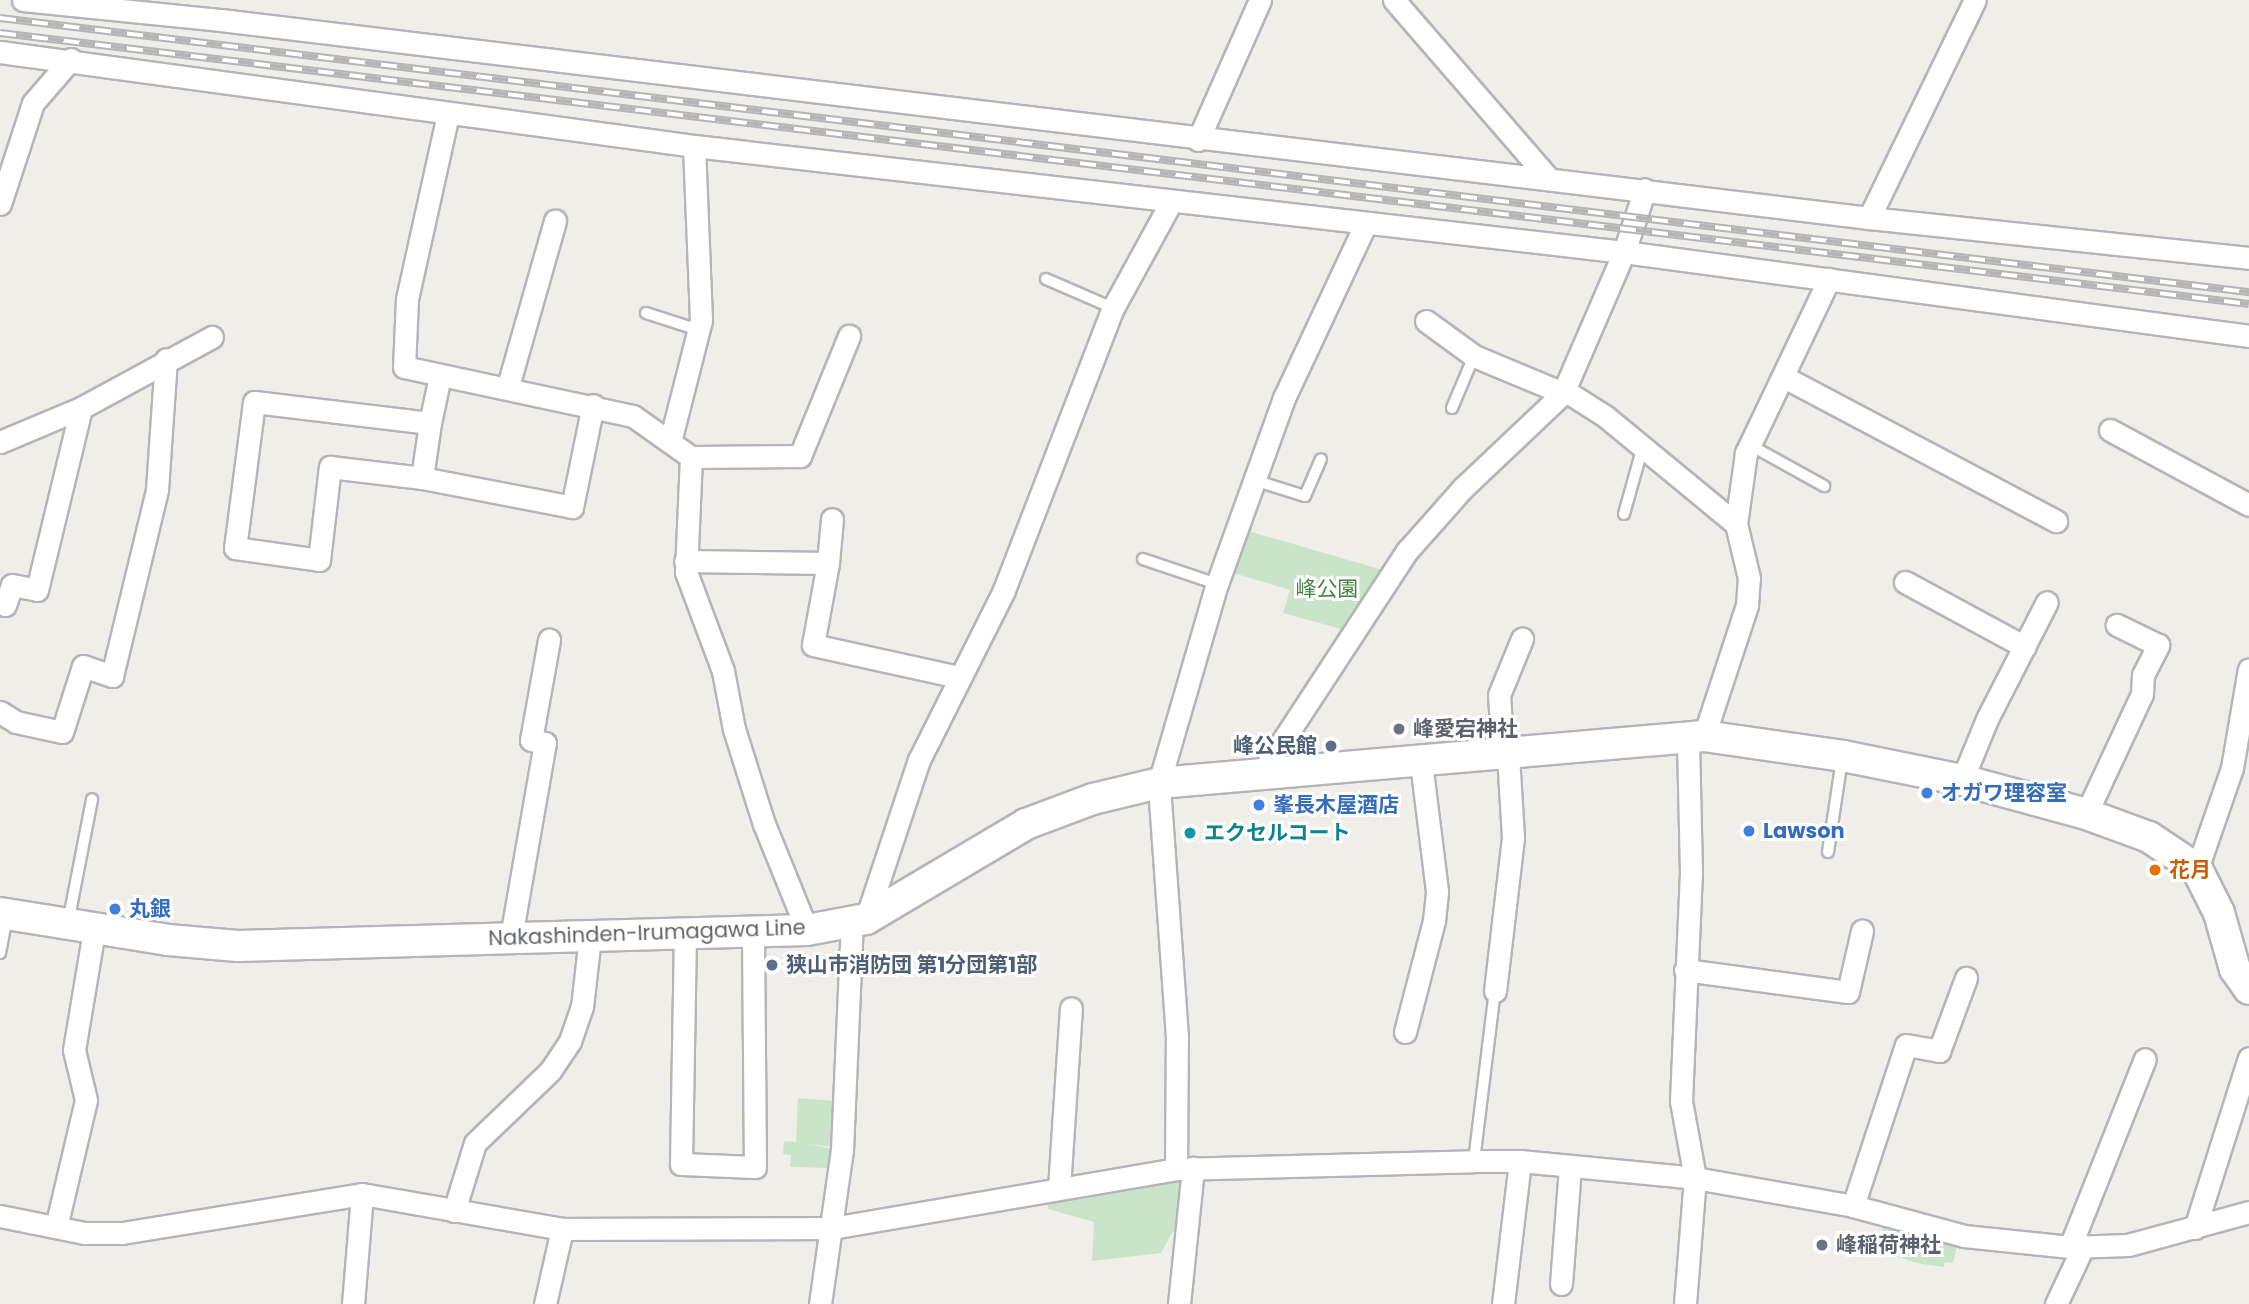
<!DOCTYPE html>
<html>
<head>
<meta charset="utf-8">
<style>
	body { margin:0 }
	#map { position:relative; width:2249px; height:1304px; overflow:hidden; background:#f0eee9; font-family:Poppins,"Noto Sans JP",sans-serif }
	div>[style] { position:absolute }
	.green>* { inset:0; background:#cae4c9 }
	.roads { filter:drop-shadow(2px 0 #b4b5b9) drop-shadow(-2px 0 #b4b5b9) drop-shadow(0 2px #b4b5b9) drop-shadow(0 -2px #b4b5b9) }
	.service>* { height:10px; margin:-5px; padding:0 5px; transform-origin:5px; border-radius:5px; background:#fff }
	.minor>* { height:21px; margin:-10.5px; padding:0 10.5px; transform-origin:10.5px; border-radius:10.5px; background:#fff }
	.secondary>* { height:30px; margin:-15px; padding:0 15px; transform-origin:15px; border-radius:15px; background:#fff }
	.rail>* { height:8px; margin-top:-4px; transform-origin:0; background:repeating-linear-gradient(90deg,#fff 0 16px,#b4b5b5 0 32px); box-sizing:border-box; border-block:2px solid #b4b5b5 }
	.dots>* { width:19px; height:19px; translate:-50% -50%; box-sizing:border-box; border:4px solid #fff; border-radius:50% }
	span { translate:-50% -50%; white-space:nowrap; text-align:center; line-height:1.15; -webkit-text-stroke:6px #fff; paint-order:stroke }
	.park-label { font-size:21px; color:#428442 }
	.worship-label { font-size:21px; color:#5b616d; font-weight:700 }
	.left { translate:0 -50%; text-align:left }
	.service-label { font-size:21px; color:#4e5e75; font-weight:700 }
	.right { translate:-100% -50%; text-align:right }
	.shop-label { font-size:21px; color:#366cbe; font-weight:700 }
	.culture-label { font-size:21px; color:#0d838f; font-weight:700 }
	.food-label { font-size:21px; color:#c56008; font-weight:700 }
	.street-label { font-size:21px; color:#606367 }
</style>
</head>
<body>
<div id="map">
	<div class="green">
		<i style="clip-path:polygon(1248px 531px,1383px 570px,1345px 630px,1283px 613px,1290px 590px,1230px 572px)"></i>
		<i style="clip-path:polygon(798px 1098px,836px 1101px,834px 1147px,806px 1144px,835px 1149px,833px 1168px,790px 1167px,791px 1155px,783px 1154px,784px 1141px,796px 1142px)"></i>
		<i style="clip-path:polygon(1179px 1175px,1182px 1215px,1161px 1253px,1092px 1261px,1094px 1222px,1048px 1209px,1048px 1198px)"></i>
		<i style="clip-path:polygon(1886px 1220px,1958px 1241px,1953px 1263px,1945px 1262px,1944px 1267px,1916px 1263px,1876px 1249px)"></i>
	</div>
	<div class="roads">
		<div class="service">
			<i style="left:1046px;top:279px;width:73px;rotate:23.4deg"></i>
			<i style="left:646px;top:313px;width:56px;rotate:17.8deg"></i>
			<i style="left:1452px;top:408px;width:56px;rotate:-67.1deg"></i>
			<i style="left:1750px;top:445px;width:85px;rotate:29deg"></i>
			<i style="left:1257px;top:481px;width:50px;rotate:17.4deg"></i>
			<i style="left:1305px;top:496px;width:40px;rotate:-66.6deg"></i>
			<i style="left:1624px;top:514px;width:71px;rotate:-74.4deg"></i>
			<i style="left:1143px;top:559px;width:78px;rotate:18.7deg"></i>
			<i style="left:1828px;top:852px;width:94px;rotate:-81.4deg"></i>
			<i style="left:68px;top:923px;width:126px;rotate:-79deg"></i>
			<i style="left:0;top:953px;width:37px;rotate:-79deg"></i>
			<i style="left:1474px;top:1161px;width:171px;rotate:-83deg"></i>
		</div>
		<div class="minor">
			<i style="left:23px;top:0;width:199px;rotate:5.8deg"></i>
			<i style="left:221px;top:20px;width:1660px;rotate:6.85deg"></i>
			<i style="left:1869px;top:218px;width:382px;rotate:6deg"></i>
			<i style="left:1394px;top:0;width:235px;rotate:49.1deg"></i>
			<i style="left:0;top:52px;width:700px;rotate:7.71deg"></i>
			<i style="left:694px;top:146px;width:936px;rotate:6.5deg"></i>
			<i style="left:1624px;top:252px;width:631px;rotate:7.65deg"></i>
			<i style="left:448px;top:114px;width:189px;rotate:102.5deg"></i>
			<i style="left:407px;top:299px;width:68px;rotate:92.5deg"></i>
			<i style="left:404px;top:367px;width:234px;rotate:12.1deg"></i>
			<i style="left:633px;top:416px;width:71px;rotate:35.3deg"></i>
			<i style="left:691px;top:457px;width:109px;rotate:-0.5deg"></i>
			<i style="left:800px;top:456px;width:130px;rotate:-67.8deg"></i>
			<i style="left:1198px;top:140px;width:153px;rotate:-66.1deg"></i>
			<i style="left:0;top:204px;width:106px;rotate:-71.9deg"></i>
			<i style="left:33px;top:103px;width:58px;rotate:-49.2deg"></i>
			<i style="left:1869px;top:218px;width:242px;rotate:-64.1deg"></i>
			<i style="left:1426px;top:321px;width:59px;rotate:36.1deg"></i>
			<i style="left:1474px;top:356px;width:96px;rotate:22.6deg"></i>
			<i style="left:440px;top:376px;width:48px;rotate:102deg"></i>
			<i style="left:430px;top:423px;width:177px;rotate:-173.2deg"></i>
			<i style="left:254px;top:402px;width:147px;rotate:97.4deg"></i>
			<i style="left:235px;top:548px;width:85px;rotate:8.1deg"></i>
			<i style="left:319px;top:560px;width:94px;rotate:-83.3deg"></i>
			<i style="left:330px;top:467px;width:93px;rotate:6.8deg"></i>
			<i style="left:422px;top:478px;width:153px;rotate:10.9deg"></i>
			<i style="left:572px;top:507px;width:104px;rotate:-78.4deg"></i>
			<i style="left:1784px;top:377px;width:308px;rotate:27.9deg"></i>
			<i style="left:508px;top:386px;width:172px;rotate:-74.1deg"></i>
			<i style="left:1564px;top:390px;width:49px;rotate:32.4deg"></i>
			<i style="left:1605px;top:416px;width:170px;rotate:39.5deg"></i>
			<i style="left:2110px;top:430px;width:158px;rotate:28.3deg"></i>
			<i style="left:671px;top:438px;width:122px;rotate:-75.7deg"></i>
			<i style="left:701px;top:320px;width:174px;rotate:-92.3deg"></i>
			<i style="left:0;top:442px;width:88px;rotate:-22.8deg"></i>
			<i style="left:81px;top:408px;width:149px;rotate:-28.5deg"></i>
			<i style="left:691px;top:457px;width:115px;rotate:92.5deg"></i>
			<i style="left:686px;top:572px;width:106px;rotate:69.5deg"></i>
			<i style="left:723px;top:671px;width:59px;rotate:79.3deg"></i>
			<i style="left:734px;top:729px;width:100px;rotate:72.5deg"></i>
			<i style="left:764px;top:824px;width:114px;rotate:67.9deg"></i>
			<i style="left:422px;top:478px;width:56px;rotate:-81.7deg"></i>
			<i style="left:685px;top:561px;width:143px;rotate:0.8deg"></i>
			<i style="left:828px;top:563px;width:83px;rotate:100.4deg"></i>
			<i style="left:813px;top:645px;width:149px;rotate:12.4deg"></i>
			<i style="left:828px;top:563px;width:44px;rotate:-84.8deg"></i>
			<i style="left:1905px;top:582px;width:136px;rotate:28.4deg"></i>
			<i style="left:5px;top:605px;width:21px;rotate:-71deg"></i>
			<i style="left:12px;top:585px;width:25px;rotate:11deg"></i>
			<i style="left:37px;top:590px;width:187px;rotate:-76.4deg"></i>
			<i style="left:0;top:712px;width:19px;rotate:32deg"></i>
			<i style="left:16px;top:722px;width:47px;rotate:12.3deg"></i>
			<i style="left:62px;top:732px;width:69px;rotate:-72.3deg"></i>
			<i style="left:83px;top:666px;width:31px;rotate:19deg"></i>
			<i style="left:112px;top:676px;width:191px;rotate:-76.4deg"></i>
			<i style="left:157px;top:490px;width:131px;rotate:-86.1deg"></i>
			<i style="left:1704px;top:736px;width:138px;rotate:-71.8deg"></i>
			<i style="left:1747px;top:605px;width:27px;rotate:-86deg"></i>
			<i style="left:1749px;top:578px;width:56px;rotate:-103.5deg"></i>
			<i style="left:1736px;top:524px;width:72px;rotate:-82deg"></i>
			<i style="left:1746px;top:453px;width:193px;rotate:-64.5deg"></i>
			<i style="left:1503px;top:755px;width:60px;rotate:-93.8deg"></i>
			<i style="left:1499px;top:695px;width:61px;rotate:-67.7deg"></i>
			<i style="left:1261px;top:774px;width:267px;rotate:-56.8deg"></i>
			<i style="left:1407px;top:551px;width:84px;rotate:-48.4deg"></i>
			<i style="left:1463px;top:488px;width:138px;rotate:-43.5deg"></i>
			<i style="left:1563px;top:393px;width:154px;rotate:-66.6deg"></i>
			<i style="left:1624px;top:252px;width:66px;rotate:-71.6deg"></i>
			<i style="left:1962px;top:780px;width:66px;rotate:-67.7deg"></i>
			<i style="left:1987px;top:719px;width:131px;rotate:-62.9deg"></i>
			<i style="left:2086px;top:814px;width:132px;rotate:-65deg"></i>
			<i style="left:2142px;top:694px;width:19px;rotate:-87deg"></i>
			<i style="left:2143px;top:675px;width:34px;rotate:-63deg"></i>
			<i style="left:2158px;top:645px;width:46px;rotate:-154deg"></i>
			<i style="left:2197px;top:869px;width:107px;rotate:-70.9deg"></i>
			<i style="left:2232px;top:768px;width:100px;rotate:-80.3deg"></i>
			<i style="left:866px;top:919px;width:168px;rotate:-71.6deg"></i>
			<i style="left:919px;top:760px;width:190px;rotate:-63.4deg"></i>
			<i style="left:1004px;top:590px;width:302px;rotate:-68.9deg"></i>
			<i style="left:1113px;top:308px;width:121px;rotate:-61.3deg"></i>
			<i style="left:685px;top:934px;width:230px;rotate:91deg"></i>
			<i style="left:681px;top:1164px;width:74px;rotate:2.3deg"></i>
			<i style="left:755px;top:1167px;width:234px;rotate:-90.5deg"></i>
			<i style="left:511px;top:937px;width:197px;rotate:-80.1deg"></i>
			<i style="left:545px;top:743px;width:14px;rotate:-168deg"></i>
			<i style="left:531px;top:740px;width:102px;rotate:-79.8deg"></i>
			<i style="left:1685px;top:970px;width:164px;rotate:7.7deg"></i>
			<i style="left:1848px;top:992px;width:63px;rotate:-77.1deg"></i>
			<i style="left:1495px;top:991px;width:155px;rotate:-83.3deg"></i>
			<i style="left:1513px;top:837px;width:82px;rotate:-93.5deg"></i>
			<i style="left:1405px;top:1032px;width:115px;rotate:-75.4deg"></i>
			<i style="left:1434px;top:921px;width:30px;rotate:-84deg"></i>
			<i style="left:1437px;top:891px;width:130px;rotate:-97.1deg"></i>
			<i style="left:1176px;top:1169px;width:132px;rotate:-89.6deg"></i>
			<i style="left:1177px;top:1037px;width:255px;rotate:-94.1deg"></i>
			<i style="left:1159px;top:783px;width:207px;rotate:-73.8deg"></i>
			<i style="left:1217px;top:584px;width:198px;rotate:-70.2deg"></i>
			<i style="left:1284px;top:398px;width:191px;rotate:-64.9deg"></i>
			<i style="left:1059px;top:1188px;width:180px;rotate:-86.2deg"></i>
			<i style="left:1853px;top:1206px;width:169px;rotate:-71.8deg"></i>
			<i style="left:1906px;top:1045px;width:34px;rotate:10deg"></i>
			<i style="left:1939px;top:1051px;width:78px;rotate:-69.7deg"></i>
			<i style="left:454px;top:1211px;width:71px;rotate:-72.8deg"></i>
			<i style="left:475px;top:1143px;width:104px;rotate:-43.8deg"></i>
			<i style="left:550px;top:1071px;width:36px;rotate:-56deg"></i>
			<i style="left:570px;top:1041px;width:36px;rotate:-71deg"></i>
			<i style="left:582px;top:1007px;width:70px;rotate:-83.5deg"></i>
			<i style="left:0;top:1216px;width:86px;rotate:11.4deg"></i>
			<i style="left:84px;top:1233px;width:38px"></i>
			<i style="left:122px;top:1233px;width:243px;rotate:-9.2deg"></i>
			<i style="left:362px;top:1194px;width:203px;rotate:9.9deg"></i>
			<i style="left:562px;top:1229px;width:270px;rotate:-0.2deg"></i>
			<i style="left:832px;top:1228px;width:349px;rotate:-9.7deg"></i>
			<i style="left:1176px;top:1169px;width:298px;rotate:-1.5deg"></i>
			<i style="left:1474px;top:1161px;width:46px"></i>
			<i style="left:1520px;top:1161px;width:176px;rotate:5.5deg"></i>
			<i style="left:1695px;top:1178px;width:160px;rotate:10deg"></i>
			<i style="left:1853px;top:1206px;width:115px;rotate:15.1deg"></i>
			<i style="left:1964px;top:1236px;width:107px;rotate:5.9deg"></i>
			<i style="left:2070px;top:1247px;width:58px;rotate:-2deg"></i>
			<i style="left:2128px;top:1245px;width:125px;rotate:-15.3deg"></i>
			<i style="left:56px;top:1227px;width:130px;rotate:-76.7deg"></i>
			<i style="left:86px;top:1100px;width:51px;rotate:-103.5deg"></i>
			<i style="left:74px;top:1050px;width:122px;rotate:-80.5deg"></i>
			<i style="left:2195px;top:1228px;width:178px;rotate:-72.4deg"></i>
			<i style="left:2070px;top:1247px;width:202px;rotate:-68.3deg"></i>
			<i style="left:1561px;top:1284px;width:118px;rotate:-85.6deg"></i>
			<i style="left:353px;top:1304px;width:110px;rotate:-85.3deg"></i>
			<i style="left:545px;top:1304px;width:77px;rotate:-77.2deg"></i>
			<i style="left:820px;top:1304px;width:156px;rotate:-81.9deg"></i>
			<i style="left:842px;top:1150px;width:229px;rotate:-87.5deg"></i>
			<i style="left:1179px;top:1304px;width:137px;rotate:-84.1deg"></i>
			<i style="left:1503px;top:1304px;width:144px;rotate:-83.2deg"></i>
			<i style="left:1685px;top:1304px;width:126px;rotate:-85.5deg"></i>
			<i style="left:1695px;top:1178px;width:78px;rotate:-100.3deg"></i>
			<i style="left:1681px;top:1101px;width:228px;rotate:-87.5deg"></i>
			<i style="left:1691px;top:873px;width:136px;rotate:-91.3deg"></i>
			<i style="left:2056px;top:1304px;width:63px;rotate:-64.7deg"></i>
		</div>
		<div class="secondary">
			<i style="left:0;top:913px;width:170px;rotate:9.1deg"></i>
			<i style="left:168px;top:940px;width:70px;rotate:4.9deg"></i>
			<i style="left:238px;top:946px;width:569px;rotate:-1.61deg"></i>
			<i style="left:807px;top:930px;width:60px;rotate:-10.6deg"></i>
			<i style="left:866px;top:919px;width:186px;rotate:-30.7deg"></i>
			<i style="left:1026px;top:824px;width:72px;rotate:-20.5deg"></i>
			<i style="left:1093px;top:799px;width:68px;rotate:-13.6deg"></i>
			<i style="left:1159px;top:783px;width:547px;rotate:-4.93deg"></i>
			<i style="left:1704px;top:736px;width:140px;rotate:8.2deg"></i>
			<i style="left:1843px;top:756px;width:121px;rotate:11.4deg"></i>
			<i style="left:1962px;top:780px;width:129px;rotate:15.3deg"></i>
			<i style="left:2086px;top:814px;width:67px;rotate:20.1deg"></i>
			<i style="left:2149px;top:837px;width:58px;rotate:33.7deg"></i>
			<i style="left:2197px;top:869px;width:49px;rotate:63.4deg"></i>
			<i style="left:2219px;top:913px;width:58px;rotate:74.1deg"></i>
			<i style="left:2235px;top:969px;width:24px;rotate:55deg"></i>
		</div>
	</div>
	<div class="rail">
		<i style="left:0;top:18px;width:2266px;rotate:6.95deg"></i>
		<i style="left:0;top:33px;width:2265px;rotate:6.87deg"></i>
	</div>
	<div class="dots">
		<i style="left:1399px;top:729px;background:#6b7280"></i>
		<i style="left:1331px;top:746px;background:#5c6f8a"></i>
		<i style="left:1927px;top:793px;background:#3f7fe0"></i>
		<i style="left:1259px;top:805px;background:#3f7fe0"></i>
		<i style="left:1749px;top:831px;background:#3f7fe0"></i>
		<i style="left:1190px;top:833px;background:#0f9aa8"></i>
		<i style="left:2155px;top:870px;background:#e8710a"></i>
		<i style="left:115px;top:909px;background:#3f7fe0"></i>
		<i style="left:772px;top:965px;background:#5c6f8a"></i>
		<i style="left:1822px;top:1245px;background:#6b7280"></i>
	</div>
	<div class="park-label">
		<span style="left:1327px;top:589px">峰公園</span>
	</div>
	<div class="worship-label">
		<span class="left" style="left:1413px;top:729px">峰愛宕神社</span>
		<span class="left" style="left:1836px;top:1245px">峰稲荷神社</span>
	</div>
	<div class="service-label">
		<span class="right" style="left:1317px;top:746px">峰公民館</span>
		<span class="left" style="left:786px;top:965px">狭山市消防団 第1分団第1部</span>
	</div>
	<div class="shop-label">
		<span class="left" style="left:1941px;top:793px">オガワ理容室</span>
		<span class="left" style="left:1273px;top:805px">峯長木屋酒店</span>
		<span class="left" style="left:1763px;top:831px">Lawson</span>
		<span class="left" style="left:129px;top:909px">丸銀</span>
	</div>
	<div class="culture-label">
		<span class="left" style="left:1204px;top:833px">エクセルコート</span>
	</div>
	<div class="food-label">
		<span class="left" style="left:2169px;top:870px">花月</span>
	</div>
	<div class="street-label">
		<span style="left:647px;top:933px;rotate:-2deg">Nakashinden-Irumagawa Line</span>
	</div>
</div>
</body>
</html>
